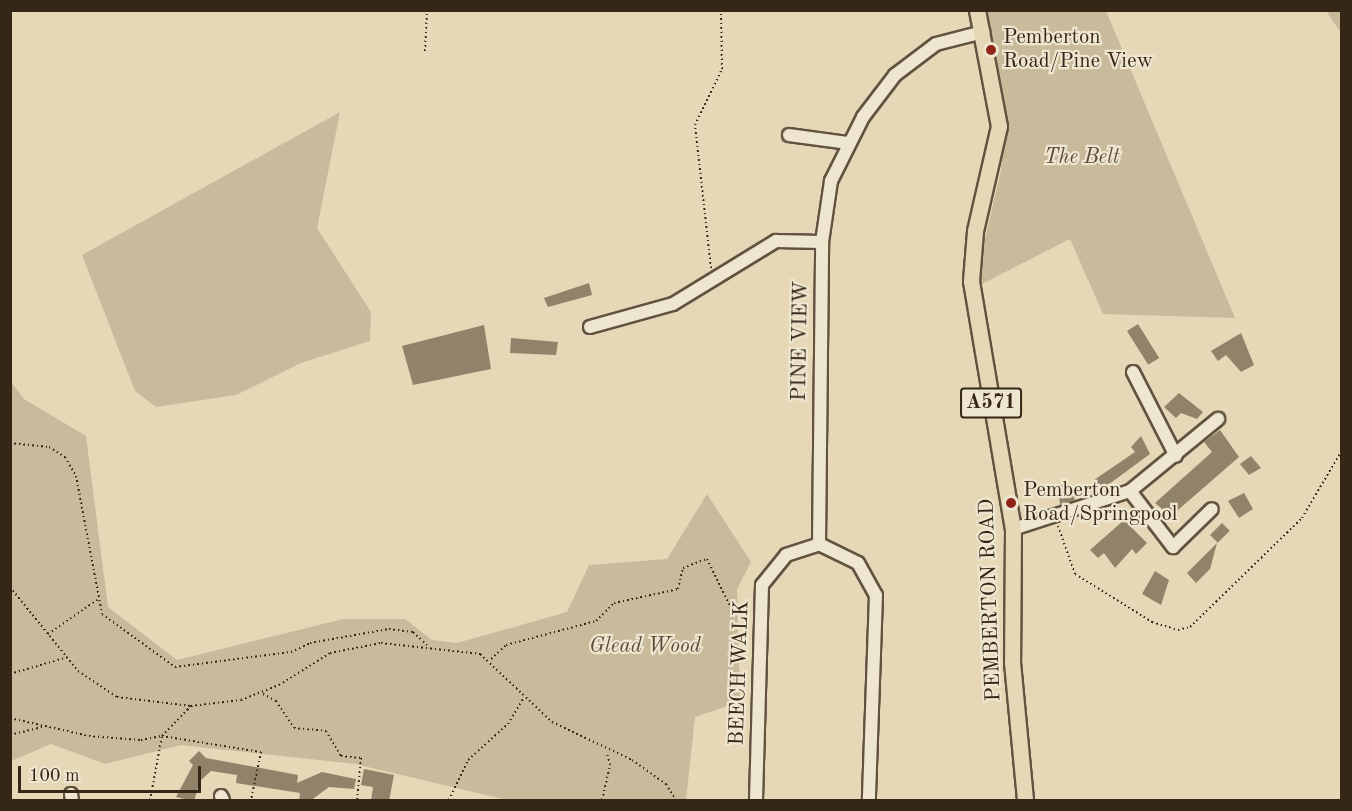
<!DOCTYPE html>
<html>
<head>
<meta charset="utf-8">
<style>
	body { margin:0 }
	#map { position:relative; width:1352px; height:811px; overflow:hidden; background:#e6d8b6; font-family:"Old Standard TT",serif }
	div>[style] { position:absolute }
	.green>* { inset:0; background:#c8ba9b }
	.building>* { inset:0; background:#91836a; transform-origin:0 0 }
	.path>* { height:2px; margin-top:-1px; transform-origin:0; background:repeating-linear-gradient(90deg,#352718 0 1.5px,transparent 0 4.5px) }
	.roads { filter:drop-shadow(2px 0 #615340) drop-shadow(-2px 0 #615340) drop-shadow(0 2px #615340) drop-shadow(0 -2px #615340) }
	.minor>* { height:12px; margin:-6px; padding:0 6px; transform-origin:6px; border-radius:6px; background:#efe6d0 }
	.major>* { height:15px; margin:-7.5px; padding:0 7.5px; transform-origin:7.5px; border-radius:7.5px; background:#e6d8b6 }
	.dots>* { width:16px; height:16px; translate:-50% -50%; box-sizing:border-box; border:3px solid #efe6d0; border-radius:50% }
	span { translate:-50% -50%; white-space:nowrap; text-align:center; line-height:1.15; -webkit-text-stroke:4.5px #efe6d0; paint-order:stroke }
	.shield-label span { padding:2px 4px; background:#efe6d0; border:2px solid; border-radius:4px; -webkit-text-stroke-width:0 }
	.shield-label { font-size:20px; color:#352718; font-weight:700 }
	.poi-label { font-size:21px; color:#352718 }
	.left { translate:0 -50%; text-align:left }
	.park-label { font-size:21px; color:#5a4c39; font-style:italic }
	.street-label { font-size:21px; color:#352718 }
	.frame { position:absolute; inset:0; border:12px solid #352718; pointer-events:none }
	.scale { position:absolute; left:18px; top:766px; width:183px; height:27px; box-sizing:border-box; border:3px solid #352718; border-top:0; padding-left:8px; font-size:18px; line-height:21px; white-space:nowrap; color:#352718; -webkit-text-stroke:4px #efe6d0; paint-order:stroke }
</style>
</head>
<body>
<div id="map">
	<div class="green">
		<i style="clip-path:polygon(983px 11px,1106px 11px,1235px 318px,1103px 314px,1070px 239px,980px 285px,980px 261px,1001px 170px,1006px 109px)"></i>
		<i style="clip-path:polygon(1326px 11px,1341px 11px,1341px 33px)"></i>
		<i style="clip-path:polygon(340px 112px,317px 228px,371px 312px,370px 341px,301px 363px,236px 395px,156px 407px,135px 391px,82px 255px)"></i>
		<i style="clip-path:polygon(11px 382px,24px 399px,86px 436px,108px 607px,177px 660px,343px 619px,405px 619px,432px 640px,457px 643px,567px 612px,589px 565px,667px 559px,707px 494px,751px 562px,737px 589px,740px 702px,695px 717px,686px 800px,507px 800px,355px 764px,181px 745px,105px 764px,51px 744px,11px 761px)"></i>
	</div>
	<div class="building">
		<i style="clip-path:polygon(589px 283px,592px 295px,548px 307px,544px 298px)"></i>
		<i style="left:1138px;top:324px;width:40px;height:13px;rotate:58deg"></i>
		<i style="clip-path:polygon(484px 325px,491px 369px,413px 385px,402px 346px)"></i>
		<i style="clip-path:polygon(1241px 333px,1254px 365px,1241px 372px,1226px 355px,1218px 361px,1211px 351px)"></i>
		<i style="clip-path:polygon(511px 338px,558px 342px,556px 355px,510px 353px)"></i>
		<i style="clip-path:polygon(1179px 393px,1203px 412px,1197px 419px,1181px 413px,1176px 418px,1164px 407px)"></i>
		<i style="clip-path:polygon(1220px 430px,1239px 457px,1171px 516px,1155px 503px,1212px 452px,1204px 442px)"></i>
		<i style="clip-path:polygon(1141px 436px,1150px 454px,1101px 490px,1094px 480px,1135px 452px,1131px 447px)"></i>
		<i style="clip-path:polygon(1251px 456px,1261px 468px,1249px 475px,1240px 464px)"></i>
		<i style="clip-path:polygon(1067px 483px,1075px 500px,1060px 505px,1058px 486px)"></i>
		<i style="clip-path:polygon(1244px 493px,1253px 509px,1239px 518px,1228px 501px)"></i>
		<i style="clip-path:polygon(1124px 520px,1147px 543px,1136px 554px,1132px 549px,1115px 568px,1104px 553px,1098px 558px,1090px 550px)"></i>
		<i style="left:1222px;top:523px;width:11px;height:17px;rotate:45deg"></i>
		<i style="clip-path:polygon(1217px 543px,1210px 569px,1196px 583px,1187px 573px)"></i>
		<i style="clip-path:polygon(1155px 571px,1169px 580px,1161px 605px,1142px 594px)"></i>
		<i style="clip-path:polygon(199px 751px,206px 758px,298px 775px,297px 783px,322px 772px,356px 779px,354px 789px,329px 787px,310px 801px,299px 801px,300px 793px,236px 783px,237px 775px,211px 771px,200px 781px,194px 801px,176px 797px,193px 765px,189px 761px)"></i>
		<i style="clip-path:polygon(364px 769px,394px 775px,389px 801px,371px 801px,373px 787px,361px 785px)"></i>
	</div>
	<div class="path">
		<i style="left:425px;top:51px;width:41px;rotate:-87.2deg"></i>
		<i style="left:711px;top:268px;width:144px;rotate:-96.4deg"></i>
		<i style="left:695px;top:125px;width:62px;rotate:-64.3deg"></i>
		<i style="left:722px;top:69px;width:59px;rotate:-91deg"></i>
		<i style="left:10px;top:443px;width:39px;rotate:6deg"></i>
		<i style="left:49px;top:447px;width:19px;rotate:32deg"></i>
		<i style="left:65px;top:457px;width:22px;rotate:60deg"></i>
		<i style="left:76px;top:476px;width:140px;rotate:79.3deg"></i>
		<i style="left:102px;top:614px;width:90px;rotate:36deg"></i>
		<i style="left:175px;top:667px;width:117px;rotate:-7.4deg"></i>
		<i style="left:291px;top:652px;width:21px;rotate:-25deg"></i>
		<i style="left:310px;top:643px;width:80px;rotate:-10deg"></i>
		<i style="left:389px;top:629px;width:24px;rotate:7deg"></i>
		<i style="left:413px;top:632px;width:19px;rotate:43deg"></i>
		<i style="left:1058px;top:526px;width:51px;rotate:70.5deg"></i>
		<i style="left:1075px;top:574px;width:91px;rotate:31.9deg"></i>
		<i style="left:1152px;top:622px;width:27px;rotate:17deg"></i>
		<i style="left:1178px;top:630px;width:12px;rotate:-14deg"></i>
		<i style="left:1190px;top:627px;width:156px;rotate:-44.2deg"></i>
		<i style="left:1302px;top:518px;width:79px;rotate:-59.5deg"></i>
		<i style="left:10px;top:587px;width:108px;rotate:51deg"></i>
		<i style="left:78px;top:671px;width:47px;rotate:33.7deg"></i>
		<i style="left:117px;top:697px;width:75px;rotate:6.9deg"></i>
		<i style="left:191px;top:706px;width:50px;rotate:-6.8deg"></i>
		<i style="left:241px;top:700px;width:41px;rotate:-21.5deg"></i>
		<i style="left:279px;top:685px;width:60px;rotate:-32.1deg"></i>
		<i style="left:330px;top:653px;width:52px;rotate:-11.1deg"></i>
		<i style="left:381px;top:643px;width:100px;rotate:6.3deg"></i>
		<i style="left:480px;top:654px;width:99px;rotate:43.4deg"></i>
		<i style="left:552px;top:722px;width:89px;rotate:25.4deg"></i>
		<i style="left:632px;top:760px;width:42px;rotate:35.2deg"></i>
		<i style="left:666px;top:784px;width:19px;rotate:58deg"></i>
		<i style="left:48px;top:634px;width:60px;rotate:-34.8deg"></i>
		<i style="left:491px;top:659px;width:21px;rotate:-43deg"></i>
		<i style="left:506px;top:645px;width:93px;rotate:-14.9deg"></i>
		<i style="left:596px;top:621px;width:25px;rotate:-45deg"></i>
		<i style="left:614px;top:603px;width:66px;rotate:-12.3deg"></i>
		<i style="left:678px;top:589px;width:22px;rotate:-77deg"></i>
		<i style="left:683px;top:568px;width:26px;rotate:-21deg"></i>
		<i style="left:707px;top:559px;width:59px;rotate:63.9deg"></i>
		<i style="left:733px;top:612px;width:18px;rotate:3deg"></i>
		<i style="left:10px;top:674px;width:60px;rotate:-16.3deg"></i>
		<i style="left:263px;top:694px;width:15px;rotate:28deg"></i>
		<i style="left:276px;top:701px;width:32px;rotate:56deg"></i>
		<i style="left:294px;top:728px;width:32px;rotate:5deg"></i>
		<i style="left:326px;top:731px;width:29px;rotate:59deg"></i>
		<i style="left:341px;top:756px;width:20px;rotate:6deg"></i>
		<i style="left:361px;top:758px;width:42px;rotate:95.4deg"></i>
		<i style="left:10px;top:718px;width:81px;rotate:12.8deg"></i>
		<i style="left:89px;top:736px;width:52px;rotate:4.4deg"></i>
		<i style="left:141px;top:740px;width:21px;rotate:-11deg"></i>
		<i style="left:162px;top:736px;width:42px;rotate:-46deg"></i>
		<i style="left:10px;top:735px;width:34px;rotate:-14deg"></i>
		<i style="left:150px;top:800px;width:65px;rotate:-79.4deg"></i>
		<i style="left:162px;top:736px;width:100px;rotate:9.2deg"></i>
		<i style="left:261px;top:752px;width:49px;rotate:101.8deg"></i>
		<i style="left:449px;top:800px;width:44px;rotate:-64.6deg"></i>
		<i style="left:468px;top:760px;width:54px;rotate:-42deg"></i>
		<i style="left:508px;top:724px;width:29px;rotate:-59deg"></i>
		<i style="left:602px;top:800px;width:36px;rotate:-77deg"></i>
		<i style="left:610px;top:765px;width:12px;rotate:-104deg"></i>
	</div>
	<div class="roads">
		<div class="minor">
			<i style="left:789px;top:135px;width:60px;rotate:7.7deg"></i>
			<i style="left:590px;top:327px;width:86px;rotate:-15.5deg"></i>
			<i style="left:673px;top:304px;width:121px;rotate:-31.5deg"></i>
			<i style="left:776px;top:241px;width:46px;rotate:1.2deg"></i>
			<i style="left:1133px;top:372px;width:94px;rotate:62.9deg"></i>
			<i style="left:1130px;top:491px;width:71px;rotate:52.5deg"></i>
			<i style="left:1173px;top:547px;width:54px;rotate:-44.3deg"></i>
			<i style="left:1013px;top:529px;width:123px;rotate:-18deg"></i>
			<i style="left:1130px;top:491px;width:114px;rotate:-39.3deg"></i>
			<i style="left:819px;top:544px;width:302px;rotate:-89.4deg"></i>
			<i style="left:822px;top:242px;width:62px;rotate:-81.6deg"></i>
			<i style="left:831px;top:181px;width:72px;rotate:-63.4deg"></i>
			<i style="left:863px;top:117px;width:53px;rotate:-52.7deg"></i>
			<i style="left:895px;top:75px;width:51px;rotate:-37.1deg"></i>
			<i style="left:936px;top:44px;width:49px;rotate:-14.3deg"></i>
			<i style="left:71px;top:794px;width:6px;rotate:81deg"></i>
			<i style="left:221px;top:796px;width:4px;rotate:63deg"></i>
			<i style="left:756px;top:800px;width:215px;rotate:-88.4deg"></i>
			<i style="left:762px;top:585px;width:38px;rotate:-51deg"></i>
			<i style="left:786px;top:555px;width:35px;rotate:-18deg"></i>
			<i style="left:819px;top:544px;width:43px;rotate:26deg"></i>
			<i style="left:858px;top:563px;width:37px;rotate:61deg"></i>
			<i style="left:876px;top:595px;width:205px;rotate:92deg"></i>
		</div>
		<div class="major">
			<i style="left:977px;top:10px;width:118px;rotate:79.3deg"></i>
			<i style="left:999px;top:126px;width:108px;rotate:102.9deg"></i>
			<i style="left:975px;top:231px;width:50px;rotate:94.6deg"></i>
			<i style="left:971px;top:281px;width:252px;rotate:80.4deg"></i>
			<i style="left:1013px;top:529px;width:133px;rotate:90.4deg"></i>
			<i style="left:1012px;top:662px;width:139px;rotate:84.6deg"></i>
		</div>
	</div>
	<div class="dots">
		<i style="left:991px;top:50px;background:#8f2418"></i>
		<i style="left:1011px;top:503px;background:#8f2418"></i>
	</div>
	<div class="shield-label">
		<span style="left:991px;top:403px">A571</span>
	</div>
	<div class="poi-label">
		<span class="left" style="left:1003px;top:50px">Pemberton<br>Road/Pine View</span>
		<span class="left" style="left:1023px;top:503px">Pemberton<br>Road/Springpool</span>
	</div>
	<div class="park-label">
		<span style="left:1082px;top:158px">The Belt</span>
		<span style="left:645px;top:647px">Glead Wood</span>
	</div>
	<div class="street-label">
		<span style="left:801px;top:341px;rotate:-89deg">PINE VIEW</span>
		<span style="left:991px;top:600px;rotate:-92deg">PEMBERTON ROAD</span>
		<span style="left:740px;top:673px;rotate:-88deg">BEECH WALK</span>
	</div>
	<div class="frame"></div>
	<div class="scale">100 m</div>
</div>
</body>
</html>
